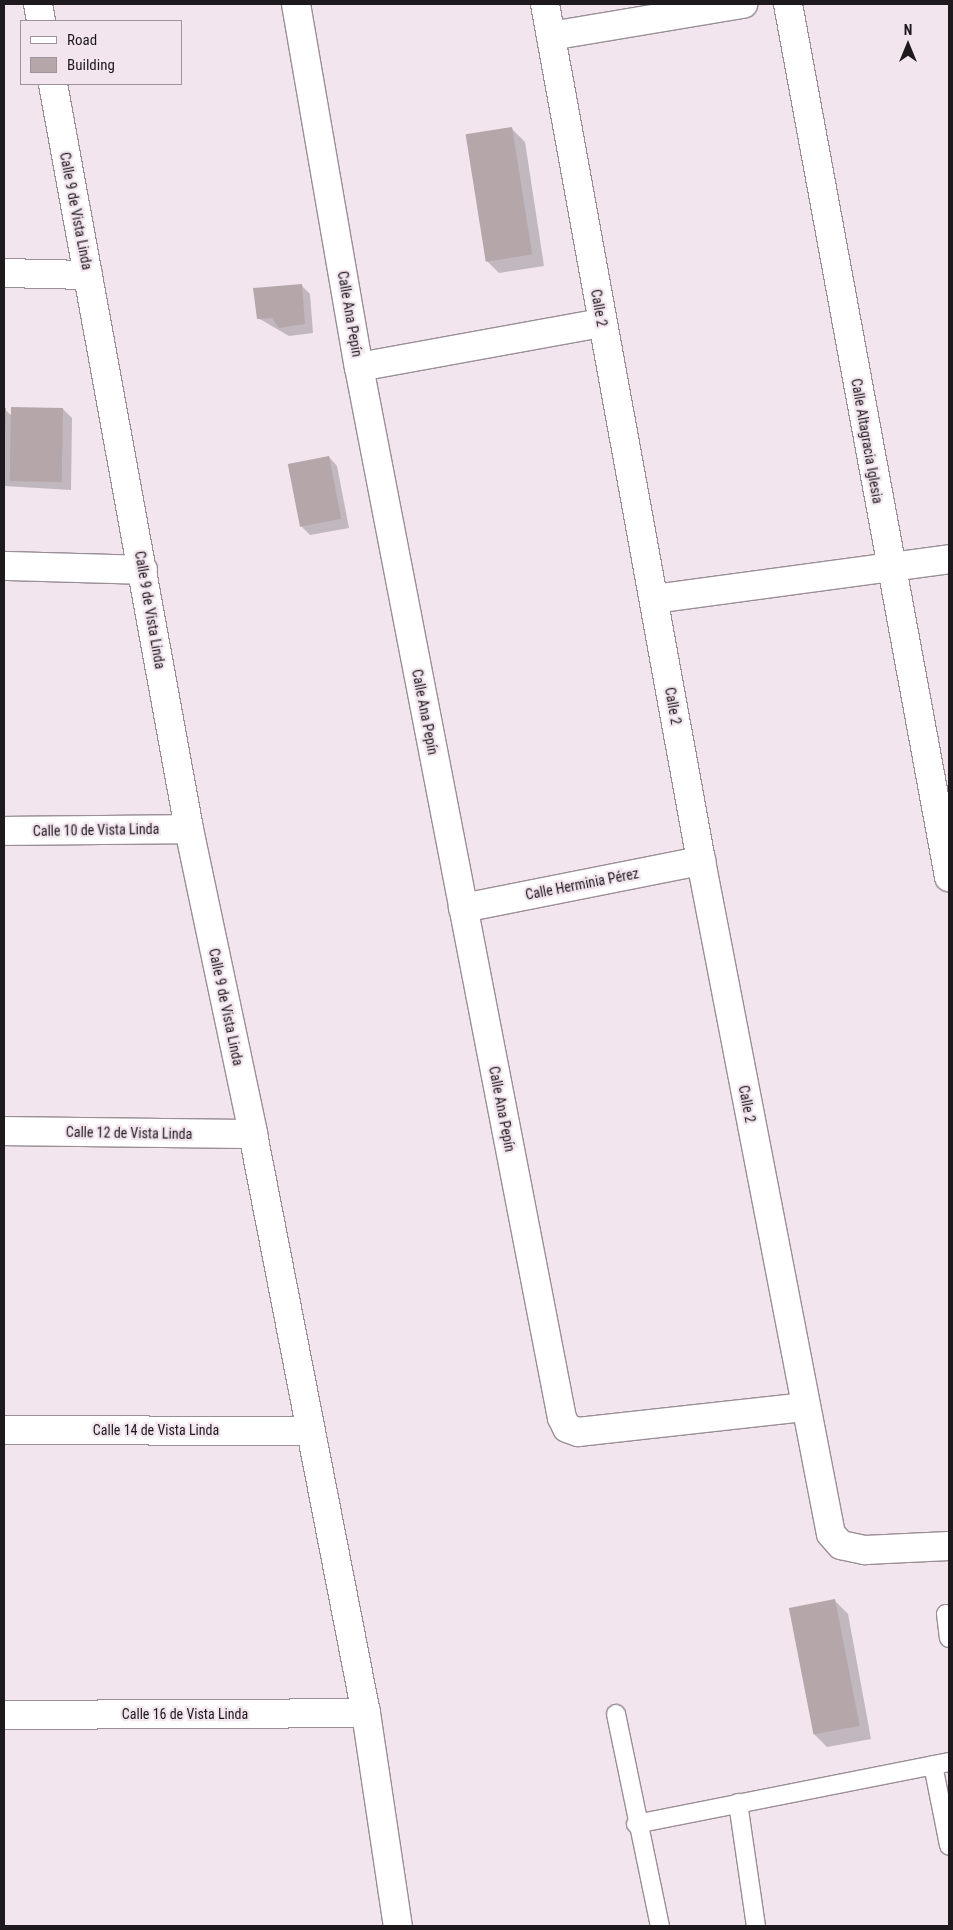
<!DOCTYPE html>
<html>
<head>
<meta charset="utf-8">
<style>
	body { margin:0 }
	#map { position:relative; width:953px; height:1930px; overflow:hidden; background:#f2e5ee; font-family:"Roboto Condensed",sans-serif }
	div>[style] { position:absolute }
	.shadow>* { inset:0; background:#0003 }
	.building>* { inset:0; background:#b5a6a9; transform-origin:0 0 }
	.roads { filter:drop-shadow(1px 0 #9a8e97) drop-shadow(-1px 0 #9a8e97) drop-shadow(0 1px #9a8e97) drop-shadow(0 -1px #9a8e97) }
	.lane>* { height:18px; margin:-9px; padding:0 9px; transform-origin:9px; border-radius:9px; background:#fff }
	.street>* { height:28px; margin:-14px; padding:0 14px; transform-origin:14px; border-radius:14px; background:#fff }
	span { translate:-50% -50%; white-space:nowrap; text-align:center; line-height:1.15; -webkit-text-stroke:4.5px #f2e5ee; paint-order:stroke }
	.street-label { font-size:14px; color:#1d191c }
	.frame { position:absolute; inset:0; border:5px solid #1d191c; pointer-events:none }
	.legend { position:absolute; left:20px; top:20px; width:162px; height:65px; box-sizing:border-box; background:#f2e5ee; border:1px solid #9d939a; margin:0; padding:6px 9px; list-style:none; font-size:15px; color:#1d191c }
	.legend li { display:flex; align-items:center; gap:10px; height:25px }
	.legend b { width:25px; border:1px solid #9d939a }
	.north { position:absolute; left:883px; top:20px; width:50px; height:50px; -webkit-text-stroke:4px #f2e5ee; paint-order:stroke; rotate:0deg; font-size:14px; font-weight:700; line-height:20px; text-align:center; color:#1d191c }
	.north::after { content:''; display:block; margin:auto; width:18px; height:22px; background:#1d191c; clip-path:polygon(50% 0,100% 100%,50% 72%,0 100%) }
</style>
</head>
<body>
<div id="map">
	<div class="shadow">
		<i style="clip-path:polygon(512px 129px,525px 142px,544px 266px,499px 273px,486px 260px)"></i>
		<i style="clip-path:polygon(302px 286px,310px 294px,313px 333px,289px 336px,258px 318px)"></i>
		<i style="clip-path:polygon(4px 409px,12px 416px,63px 409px,72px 418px,71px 490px,4px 486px)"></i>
		<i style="clip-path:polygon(329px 457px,337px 466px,349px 528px,310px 535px,301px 526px,289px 465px)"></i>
		<i style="clip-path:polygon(835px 1601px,848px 1614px,871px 1739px,827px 1747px,814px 1734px)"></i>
	</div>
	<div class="building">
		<i style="left:512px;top:127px;width:129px;height:47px;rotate:81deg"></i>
		<i style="clip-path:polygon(302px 284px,305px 324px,279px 328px,272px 318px,257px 319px,253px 288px)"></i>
		<i style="left:11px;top:407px;width:52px;height:74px;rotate:1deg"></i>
		<i style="clip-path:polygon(4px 408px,6px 408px,5px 435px,4px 435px)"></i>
		<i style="left:329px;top:456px;width:64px;height:42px;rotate:79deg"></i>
		<i style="left:835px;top:1599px;width:129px;height:47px;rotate:79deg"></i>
	</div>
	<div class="roads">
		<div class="lane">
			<i style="left:946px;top:1614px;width:24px;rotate:83deg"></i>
			<i style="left:616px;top:1714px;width:217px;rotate:78.3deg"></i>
			<i style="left:933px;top:1765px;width:82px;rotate:78.7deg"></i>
			<i style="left:738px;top:1803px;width:124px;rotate:81.7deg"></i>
			<i style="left:636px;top:1824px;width:319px;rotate:-11.2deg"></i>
		</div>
		<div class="street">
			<i style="left:38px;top:4px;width:17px;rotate:80deg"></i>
			<i style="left:296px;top:4px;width:368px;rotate:80.2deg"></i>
			<i style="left:359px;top:367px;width:1070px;rotate:79.07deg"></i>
			<i style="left:562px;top:1418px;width:11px;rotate:63deg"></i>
			<i style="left:567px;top:1428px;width:12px;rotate:20deg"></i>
			<i style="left:578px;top:1432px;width:227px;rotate:-6.3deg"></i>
			<i style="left:545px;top:4px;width:871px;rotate:79.68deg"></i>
			<i style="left:701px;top:861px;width:685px;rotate:79.07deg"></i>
			<i style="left:831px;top:1534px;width:15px;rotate:48deg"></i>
			<i style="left:841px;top:1545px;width:25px;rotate:12deg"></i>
			<i style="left:865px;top:1550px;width:84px;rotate:-2.7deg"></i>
			<i style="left:788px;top:4px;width:888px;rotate:79.55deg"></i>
			<i style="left:551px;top:36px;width:195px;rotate:-9.5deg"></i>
			<i style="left:53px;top:84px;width:757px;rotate:79.65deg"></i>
			<i style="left:189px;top:829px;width:312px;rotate:78.1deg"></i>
			<i style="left:253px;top:1134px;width:590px;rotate:78.96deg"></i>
			<i style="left:366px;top:1713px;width:215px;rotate:81.5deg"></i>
			<i style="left:4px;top:273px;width:84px;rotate:1.4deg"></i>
			<i style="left:359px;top:367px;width:246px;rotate:-10.3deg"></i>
			<i style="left:4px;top:566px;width:139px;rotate:1.6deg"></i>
			<i style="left:654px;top:599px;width:298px;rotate:-7.7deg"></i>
			<i style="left:4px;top:831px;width:185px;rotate:-0.6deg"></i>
			<i style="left:463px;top:908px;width:243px;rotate:-11.2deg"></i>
			<i style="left:4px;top:1131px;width:249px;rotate:0.7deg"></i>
			<i style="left:4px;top:1430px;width:304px;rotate:0.2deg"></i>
			<i style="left:4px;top:1715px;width:362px;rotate:-0.3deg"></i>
		</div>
	</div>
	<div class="street-label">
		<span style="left:76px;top:211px;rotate:79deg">Calle 9 de Vista Linda</span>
		<span style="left:599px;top:308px;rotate:80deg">Calle 2</span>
		<span style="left:350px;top:314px;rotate:80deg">Calle Ana Pepín</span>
		<span style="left:867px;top:441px;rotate:80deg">Calle Altagracia Iglesia</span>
		<span style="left:150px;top:610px;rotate:80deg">Calle 9 de Vista Linda</span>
		<span style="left:673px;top:706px;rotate:80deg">Calle 2</span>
		<span style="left:425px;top:712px;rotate:79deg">Calle Ana Pepín</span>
		<span style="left:96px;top:830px;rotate:-1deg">Calle 10 de Vista Linda</span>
		<span style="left:582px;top:884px;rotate:-11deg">Calle Herminia Pérez</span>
		<span style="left:226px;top:1007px;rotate:78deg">Calle 9 de Vista Linda</span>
		<span style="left:747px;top:1104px;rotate:79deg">Calle 2</span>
		<span style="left:502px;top:1109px;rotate:79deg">Calle Ana Pepín</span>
		<span style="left:129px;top:1133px;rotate:1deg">Calle 12 de Vista Linda</span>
		<span style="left:156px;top:1430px">Calle 14 de Vista Linda</span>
		<span style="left:185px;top:1714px">Calle 16 de Vista Linda</span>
	</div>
	<div class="frame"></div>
	<ul class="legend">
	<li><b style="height:6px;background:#fff"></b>Road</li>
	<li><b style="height:14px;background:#b5a6a9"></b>Building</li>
	</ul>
	<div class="north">N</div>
</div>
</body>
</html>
